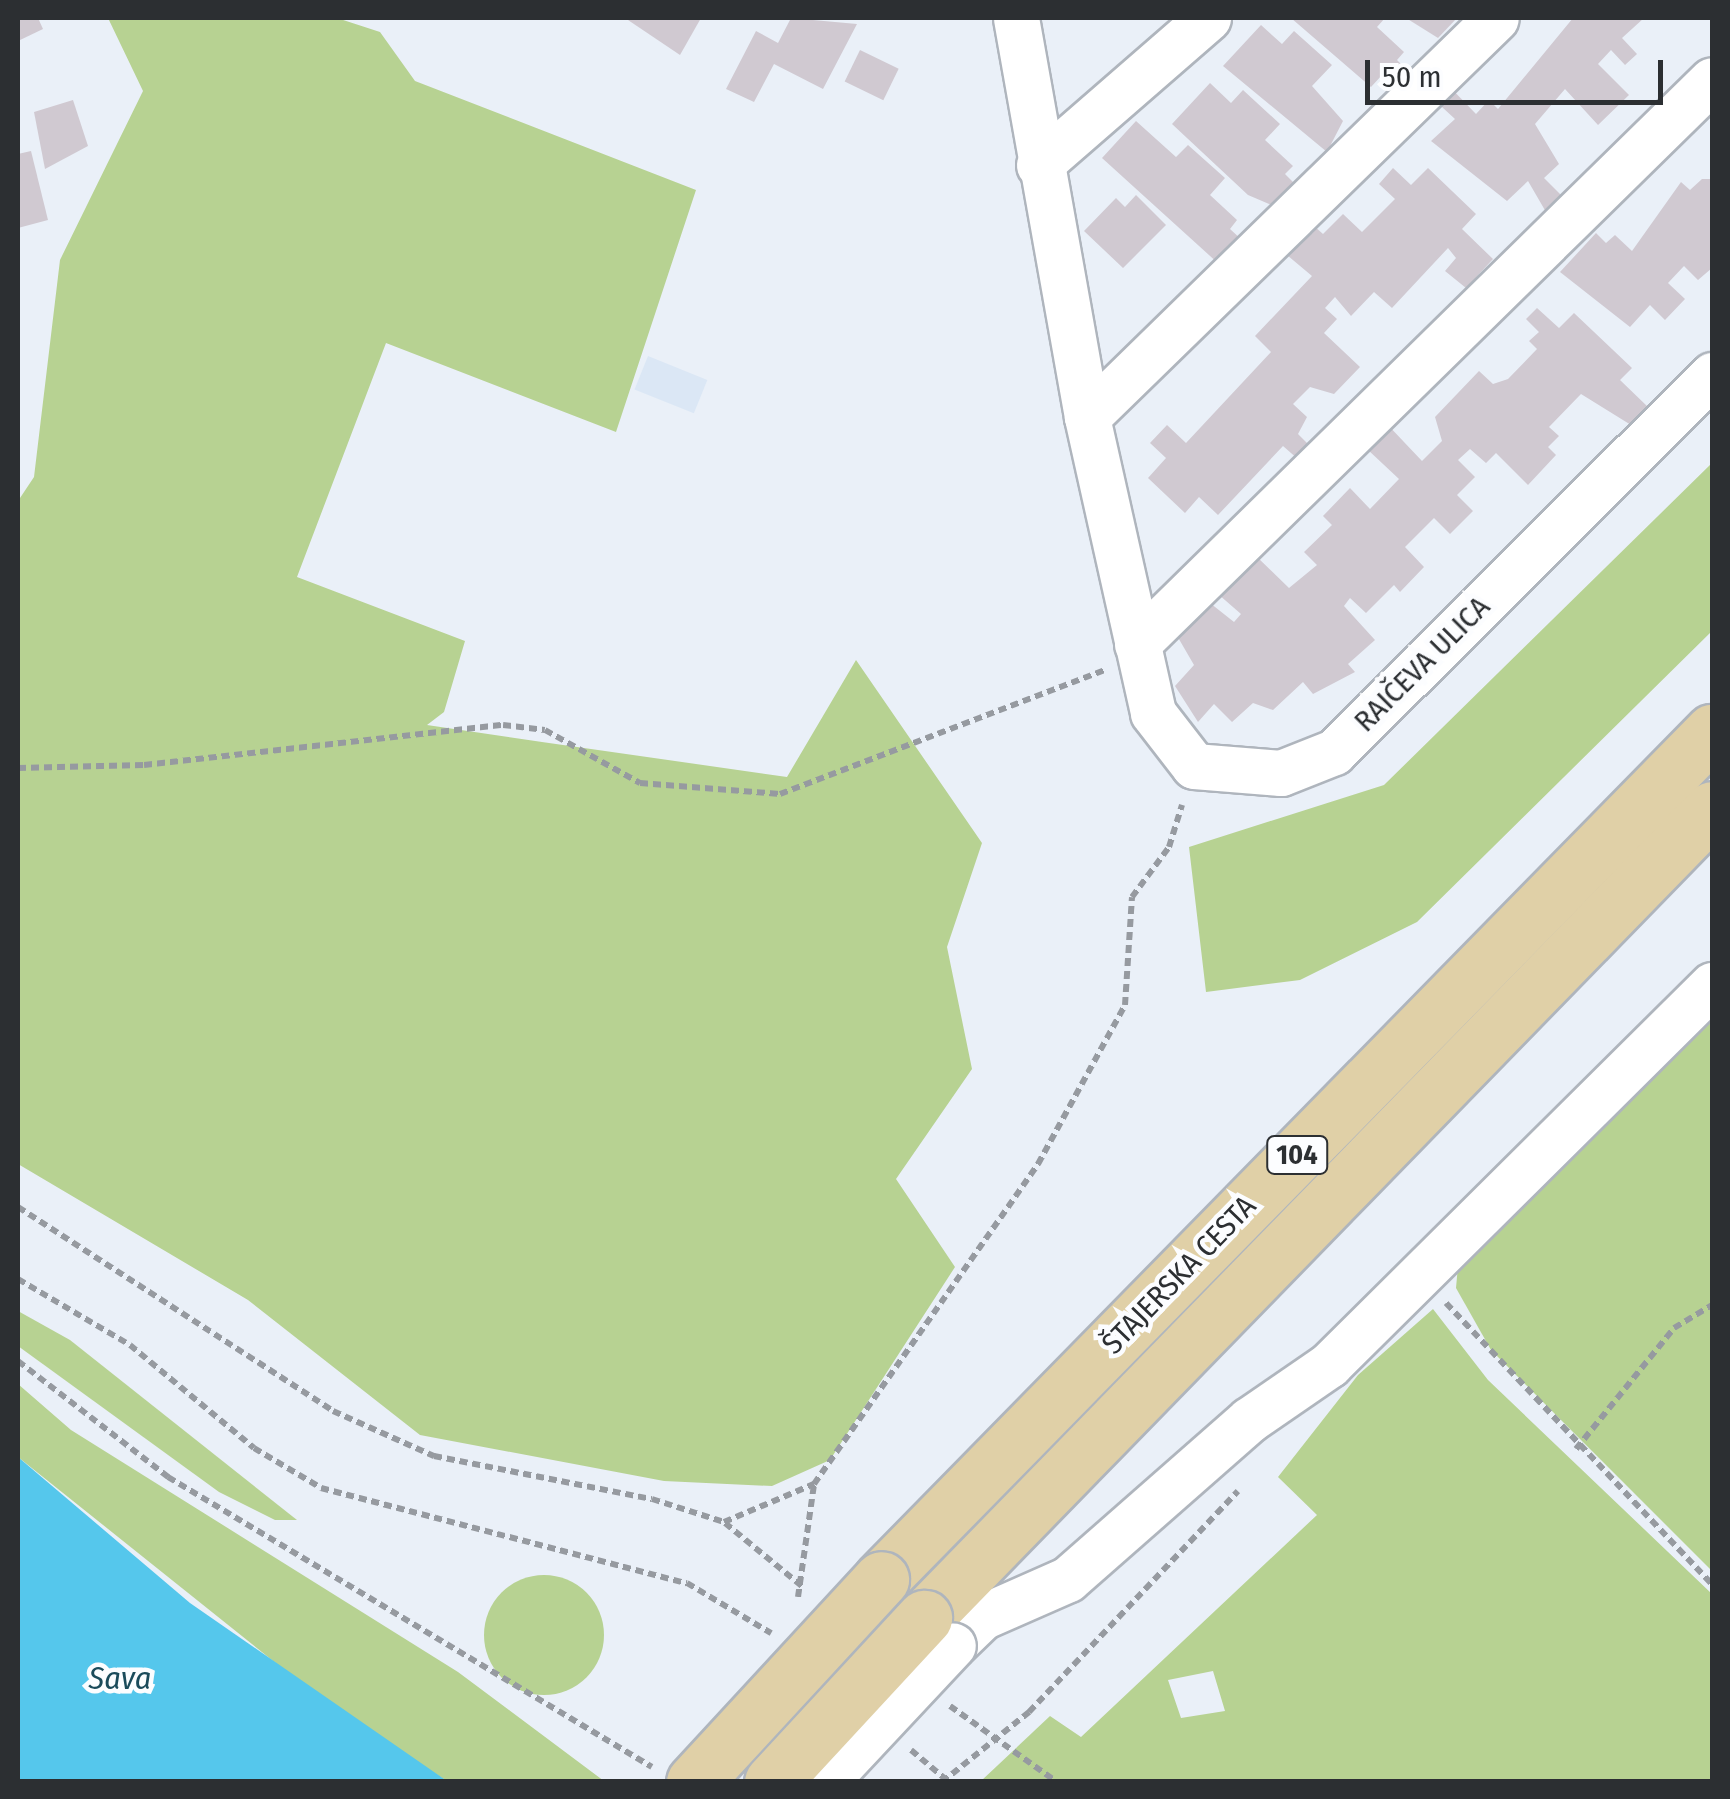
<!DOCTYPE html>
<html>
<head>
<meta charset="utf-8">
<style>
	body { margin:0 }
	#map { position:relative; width:1730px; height:1799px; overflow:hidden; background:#eaf0f8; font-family:"Fira Sans Condensed",sans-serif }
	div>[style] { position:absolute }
	.built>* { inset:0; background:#dbe7f5; transform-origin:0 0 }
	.green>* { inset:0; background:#b7d292 }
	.round { border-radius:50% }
	.water>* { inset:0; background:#55c7ec }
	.building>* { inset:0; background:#d0c9d1; transform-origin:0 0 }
	.path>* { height:6px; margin-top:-3px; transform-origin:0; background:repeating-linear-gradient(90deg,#969aa0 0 8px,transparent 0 13px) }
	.roads { filter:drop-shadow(2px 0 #afb5bd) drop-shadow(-2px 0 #afb5bd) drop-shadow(0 2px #afb5bd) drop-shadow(0 -2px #afb5bd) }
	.street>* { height:45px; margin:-22.5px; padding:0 22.5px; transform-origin:22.5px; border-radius:22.5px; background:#fff }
	.primary>* { height:55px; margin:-27.5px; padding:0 27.5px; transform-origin:27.5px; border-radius:27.5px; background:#e0d0a7 }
	.bridges { filter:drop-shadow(2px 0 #afb5bd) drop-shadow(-2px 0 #afb5bd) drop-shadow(0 2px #afb5bd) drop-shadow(0 -2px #afb5bd) }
	.street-bridge>* { height:45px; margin:-22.5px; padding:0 22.5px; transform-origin:22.5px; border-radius:22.5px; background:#fff }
	.primary-bridge>* { height:55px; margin:-27.5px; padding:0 27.5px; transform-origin:27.5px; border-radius:27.5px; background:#e0d0a7 }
	span { translate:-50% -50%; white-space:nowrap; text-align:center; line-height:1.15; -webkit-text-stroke:9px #fcfdff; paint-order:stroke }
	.shield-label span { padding:2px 8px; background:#fcfdff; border:2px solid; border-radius:8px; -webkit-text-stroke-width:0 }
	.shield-label { font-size:28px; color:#2c2f32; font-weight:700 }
	.street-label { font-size:30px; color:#2c2f32 }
	.water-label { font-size:32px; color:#1b4b5b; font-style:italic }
	.frame { position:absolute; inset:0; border:20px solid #2c2f32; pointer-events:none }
	.scale { position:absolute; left:1365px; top:60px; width:298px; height:45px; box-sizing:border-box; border:5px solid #2c2f32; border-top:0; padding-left:12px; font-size:30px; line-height:35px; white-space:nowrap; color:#2c2f32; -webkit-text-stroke:8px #fcfdff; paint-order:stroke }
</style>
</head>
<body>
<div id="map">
	<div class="built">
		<i style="left:648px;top:356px;width:64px;height:36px;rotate:22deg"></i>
	</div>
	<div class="green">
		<i style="clip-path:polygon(108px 18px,337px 18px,380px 32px,415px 81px,696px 190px,616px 432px,386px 343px,297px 577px,465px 641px,444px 712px,427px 725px,542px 742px,787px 777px,856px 660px,982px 843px,947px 947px,972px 1069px,896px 1179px,955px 1267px,830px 1460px,772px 1486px,664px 1481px,420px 1435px,248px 1300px,18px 1164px,18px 501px,34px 477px,60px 260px,143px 91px)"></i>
		<i style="clip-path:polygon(1712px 463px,1712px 631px,1417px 922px,1300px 980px,1206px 992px,1189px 847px,1384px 785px)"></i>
		<i style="clip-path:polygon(1712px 1009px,1712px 1571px,1491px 1350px,1456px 1288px,1458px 1266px)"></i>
		<i style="clip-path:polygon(evenodd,1433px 1309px,1488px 1380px,1712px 1594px,1712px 1781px,981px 1781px,1050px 1716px,1081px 1737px,1317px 1515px,1278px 1477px,1358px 1375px,1433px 1309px,1213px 1671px,1225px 1711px,1181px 1718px,1168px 1680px,1213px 1671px)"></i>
		<i style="clip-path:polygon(18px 1311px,70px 1340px,297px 1520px,275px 1520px,219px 1492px,18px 1346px)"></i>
		<i style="clip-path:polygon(18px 1384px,71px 1430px,458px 1672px,604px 1781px,447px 1781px,332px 1708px,18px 1457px)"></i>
		<i class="round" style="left:484px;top:1575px;width:120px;height:120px"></i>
	</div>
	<div class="water">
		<i style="clip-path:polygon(18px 1457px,190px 1603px,447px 1781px,18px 1781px)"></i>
	</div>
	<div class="building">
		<i style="clip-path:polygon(18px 18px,38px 18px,43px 29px,18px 41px)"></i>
		<i style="clip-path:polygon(625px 18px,701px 18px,680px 55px)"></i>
		<i style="clip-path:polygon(791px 18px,857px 24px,823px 89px,774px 64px,754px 102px,726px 89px,756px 31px,778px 43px)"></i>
		<i style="clip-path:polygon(1291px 18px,1385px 18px,1377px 27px,1404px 52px,1397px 60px,1410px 73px,1396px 87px,1383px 74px,1371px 87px)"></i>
		<i style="clip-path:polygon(1406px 18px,1457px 18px,1438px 38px)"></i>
		<i style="clip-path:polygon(1573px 18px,1644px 18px,1622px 38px,1637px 54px,1625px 65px,1611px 50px,1598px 64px,1629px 95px,1598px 125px,1565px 89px,1535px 124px,1559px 164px,1544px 178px,1562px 196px,1546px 212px,1528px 181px,1507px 201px,1431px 141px,1455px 119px,1430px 96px,1445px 82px,1476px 114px,1489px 100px,1498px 109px)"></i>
		<i style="clip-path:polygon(1261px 25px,1282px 44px,1294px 31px,1332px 65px,1312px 86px,1343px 121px,1327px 152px,1223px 66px)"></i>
		<i style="left:860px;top:50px;width:43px;height:35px;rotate:26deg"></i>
		<i style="clip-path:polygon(1210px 83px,1231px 103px,1243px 90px,1280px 124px,1265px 140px,1293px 166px,1285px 174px,1296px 185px,1276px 207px,1248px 195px,1172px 124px)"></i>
		<i style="clip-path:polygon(73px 100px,88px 146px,45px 169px,34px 112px)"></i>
		<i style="clip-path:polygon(1136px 121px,1176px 157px,1188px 145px,1225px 178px,1210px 195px,1237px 220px,1230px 229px,1243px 241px,1220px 265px,1102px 158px)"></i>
		<i style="clip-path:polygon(31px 151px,48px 220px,18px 228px,18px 154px)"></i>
		<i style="clip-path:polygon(1393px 168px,1411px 185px,1428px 168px,1476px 214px,1462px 229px,1493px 259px,1466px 288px,1445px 271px,1456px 258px,1448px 248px,1392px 308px,1374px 292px,1351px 316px,1335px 297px,1325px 308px,1337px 319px,1324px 333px,1360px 367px,1334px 394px,1310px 387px,1293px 404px,1307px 417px,1298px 434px,1311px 447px,1299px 460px,1283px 446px,1218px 515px,1199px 497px,1185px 513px,1148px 478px,1166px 458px,1150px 443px,1167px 425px,1186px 443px,1271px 352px,1255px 336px,1312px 276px,1281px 250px,1314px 226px,1323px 234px,1343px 214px,1362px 232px,1395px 199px,1379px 184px)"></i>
		<i style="clip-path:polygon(1702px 179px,1712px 179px,1712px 268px,1698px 280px,1684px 266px,1668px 283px,1685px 299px,1665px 320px,1650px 305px,1630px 327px,1560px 272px,1596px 233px,1606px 243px,1615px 235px,1632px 251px,1681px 182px,1690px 190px)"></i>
		<i style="clip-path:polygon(1136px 195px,1166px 225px,1123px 268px,1084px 231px,1116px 198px,1125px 207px)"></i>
		<i style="clip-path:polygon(1537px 308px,1559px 328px,1574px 313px,1632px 368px,1620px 380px,1648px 407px,1631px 425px,1581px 394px,1549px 427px,1559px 436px,1548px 447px,1556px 455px,1528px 485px,1496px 453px,1486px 463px,1470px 449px,1458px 460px,1475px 477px,1457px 495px,1473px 511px,1450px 534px,1434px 518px,1405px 547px,1424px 567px,1400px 592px,1394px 585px,1366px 613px,1350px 598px,1344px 606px,1375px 640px,1348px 664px,1355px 672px,1313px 694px,1303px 682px,1273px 710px,1253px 703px,1232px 722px,1214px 704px,1198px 722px,1175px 686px,1194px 665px,1176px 634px,1210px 603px,1234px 622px,1241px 614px,1218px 594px,1256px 556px,1289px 588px,1317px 565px,1304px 552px,1332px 525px,1323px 516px,1350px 488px,1370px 509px,1399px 479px,1367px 449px,1386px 423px,1422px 461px,1442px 441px,1435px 417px,1479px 371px,1493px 384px,1508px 379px,1537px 349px,1529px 341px,1539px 332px,1526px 319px)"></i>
	</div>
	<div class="path">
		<i style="left:18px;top:768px;width:126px;rotate:-1.4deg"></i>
		<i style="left:144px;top:765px;width:361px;rotate:-6.4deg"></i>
		<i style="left:503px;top:725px;width:42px;rotate:6.8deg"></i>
		<i style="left:545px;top:730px;width:109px;rotate:29.2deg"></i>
		<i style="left:640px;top:783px;width:140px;rotate:4.5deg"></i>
		<i style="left:780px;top:794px;width:347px;rotate:-20.9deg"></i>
		<i style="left:18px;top:1207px;width:375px;rotate:32.9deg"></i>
		<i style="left:333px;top:1411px;width:111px;rotate:24deg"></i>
		<i style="left:434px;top:1456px;width:222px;rotate:11.2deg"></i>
		<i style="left:652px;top:1499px;width:76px;rotate:17.7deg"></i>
		<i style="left:724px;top:1522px;width:98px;rotate:-22.9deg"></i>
		<i style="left:18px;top:1279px;width:130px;rotate:30.5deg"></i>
		<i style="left:130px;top:1345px;width:161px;rotate:39.7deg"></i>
		<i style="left:254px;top:1448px;width:78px;rotate:30.8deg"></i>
		<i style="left:321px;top:1488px;width:378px;rotate:14.6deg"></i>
		<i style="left:687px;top:1583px;width:98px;rotate:30.8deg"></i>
		<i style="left:1446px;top:1303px;width:387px;rotate:46.6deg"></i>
		<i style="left:18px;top:1361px;width:190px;rotate:37.7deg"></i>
		<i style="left:168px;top:1477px;width:564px;rotate:30.93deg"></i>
		<i style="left:1576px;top:1449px;width:156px;rotate:-51deg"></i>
		<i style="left:1674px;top:1328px;width:44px;rotate:-31.2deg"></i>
		<i style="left:725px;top:1523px;width:102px;rotate:39.4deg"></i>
		<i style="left:798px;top:1597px;width:114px;rotate:-81.9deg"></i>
		<i style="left:814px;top:1484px;width:391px;rotate:-55deg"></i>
		<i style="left:1038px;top:1164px;width:181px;rotate:-61.3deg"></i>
		<i style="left:1125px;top:1005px;width:108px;rotate:-86.3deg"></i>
		<i style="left:1132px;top:897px;width:62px;rotate:-53.5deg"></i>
		<i style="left:1169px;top:847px;width:44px;rotate:-72.8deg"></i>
		<i style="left:950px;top:1706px;width:131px;rotate:35.4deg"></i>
		<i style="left:911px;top:1750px;width:50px;rotate:40.1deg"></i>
		<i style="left:942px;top:1782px;width:112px;rotate:-38.8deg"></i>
		<i style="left:1029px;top:1712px;width:304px;rotate:-46.6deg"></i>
	</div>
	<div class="roads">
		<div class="street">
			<i style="left:1016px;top:18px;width:405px;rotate:79.9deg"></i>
			<i style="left:1087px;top:417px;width:303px;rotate:77.4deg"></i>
			<i style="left:1153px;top:713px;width:67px;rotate:52.3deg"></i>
			<i style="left:1194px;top:766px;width:87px;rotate:4.6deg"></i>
			<i style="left:1281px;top:773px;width:57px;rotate:-21.6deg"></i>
			<i style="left:1334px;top:752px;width:534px;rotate:-44.92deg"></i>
			<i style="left:1039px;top:165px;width:224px;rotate:-41deg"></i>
			<i style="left:1087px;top:417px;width:571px;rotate:-44.29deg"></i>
			<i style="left:1137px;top:644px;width:805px;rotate:-44.45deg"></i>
			<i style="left:953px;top:1645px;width:40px;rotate:-44deg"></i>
			<i style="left:982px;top:1617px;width:94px;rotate:-23.8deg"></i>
			<i style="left:1068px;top:1579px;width:241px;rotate:-41.3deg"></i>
			<i style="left:1249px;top:1420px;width:97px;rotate:-34.5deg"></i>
			<i style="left:1329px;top:1365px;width:540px;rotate:-44.77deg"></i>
		</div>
		<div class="primary">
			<i style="left:881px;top:1579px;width:1187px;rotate:-45.55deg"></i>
			<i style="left:924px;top:1618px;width:1129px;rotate:-45.75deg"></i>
		</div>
	</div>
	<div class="bridges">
		<div class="street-bridge">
			<i style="left:825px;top:1782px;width:187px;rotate:-46.9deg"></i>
		</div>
		<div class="primary-bridge">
			<i style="left:694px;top:1782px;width:276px;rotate:-47.3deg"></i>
			<i style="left:772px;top:1782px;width:224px;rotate:-47.2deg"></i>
		</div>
	</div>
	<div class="shield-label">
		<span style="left:1297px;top:1155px">104</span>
	</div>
	<div class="street-label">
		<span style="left:1422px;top:664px;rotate:-45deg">RAIČEVA ULICA</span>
		<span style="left:1179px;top:1275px;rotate:-46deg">ŠTAJERSKA CESTA</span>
	</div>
	<div class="water-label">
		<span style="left:120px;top:1678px">Sava</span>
	</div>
	<div class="frame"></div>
	<div class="scale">50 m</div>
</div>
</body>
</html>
